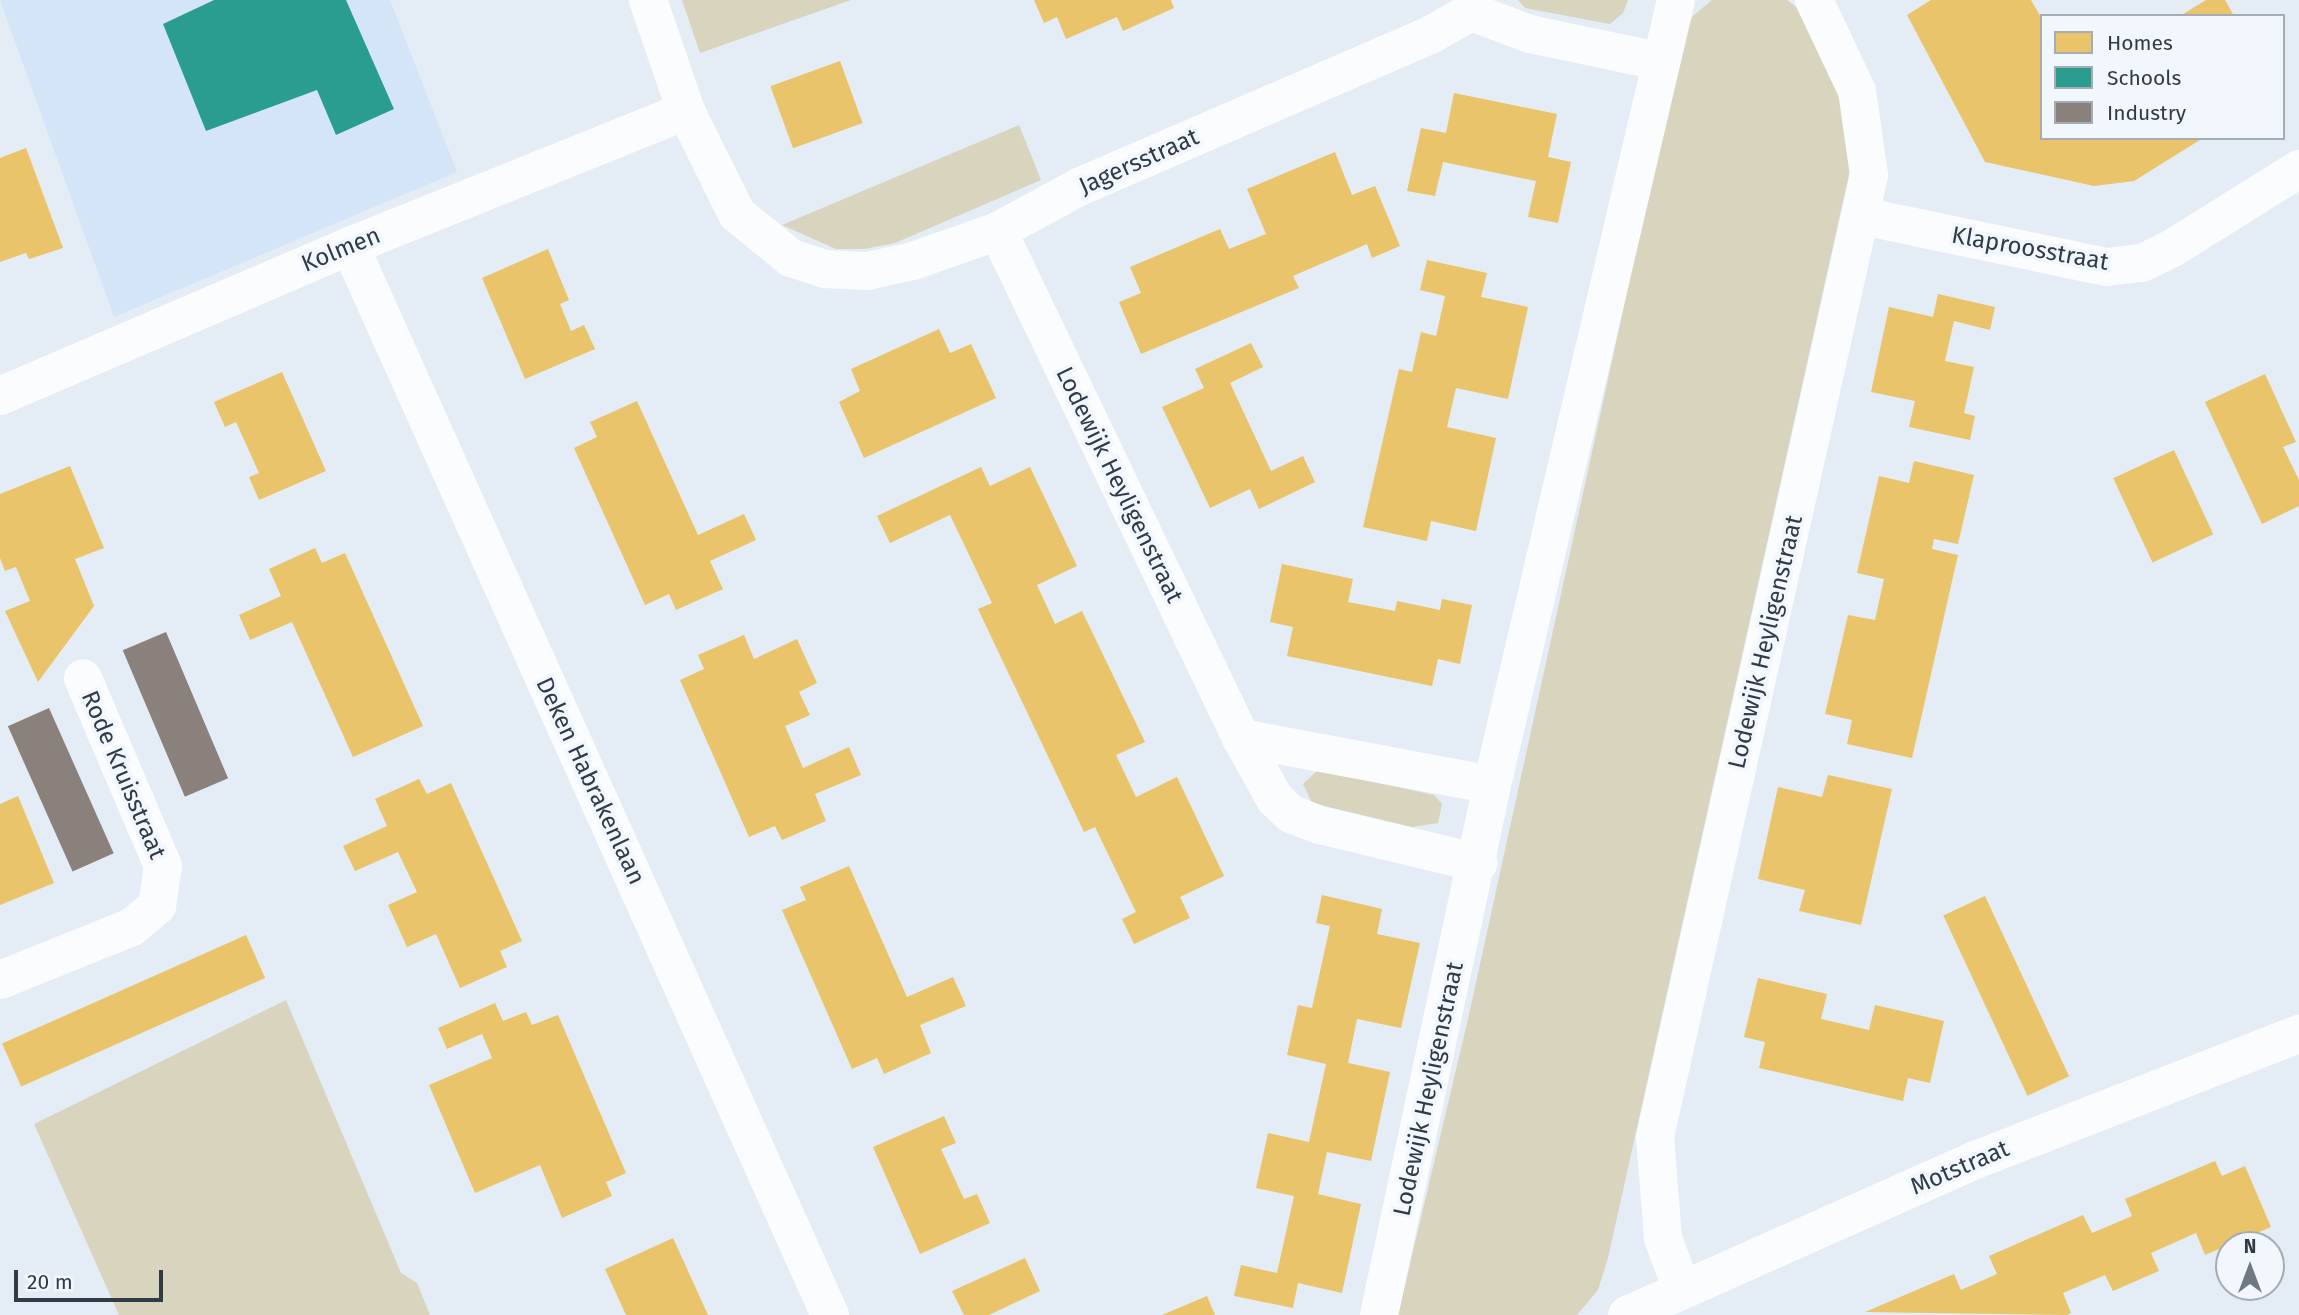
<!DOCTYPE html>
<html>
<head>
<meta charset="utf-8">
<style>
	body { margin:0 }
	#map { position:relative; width:2299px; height:1315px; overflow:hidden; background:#e4ecf5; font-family:"Fira Sans",sans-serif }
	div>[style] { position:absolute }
	.built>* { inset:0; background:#d5e5f8 }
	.green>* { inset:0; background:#d8d4be }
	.homes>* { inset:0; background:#e9c46a; transform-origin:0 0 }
	.schools>* { inset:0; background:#2a9d8f }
	.industry>* { inset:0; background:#8a817c; transform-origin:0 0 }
	.street>* { height:38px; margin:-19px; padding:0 19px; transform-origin:19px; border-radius:19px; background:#fbfcfe }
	span { translate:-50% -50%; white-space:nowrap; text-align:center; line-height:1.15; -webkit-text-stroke:7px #f2f7fd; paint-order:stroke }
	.street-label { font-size:24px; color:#313b46 }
	.legend { position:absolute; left:2040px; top:14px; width:245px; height:126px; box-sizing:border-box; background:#f2f7fd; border:2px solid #a5acb4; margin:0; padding:9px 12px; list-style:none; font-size:21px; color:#313b46 }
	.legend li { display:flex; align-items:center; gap:14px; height:35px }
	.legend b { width:35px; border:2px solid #a5acb4 }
	.north { position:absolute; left:2215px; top:1231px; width:70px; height:70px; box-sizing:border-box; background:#f2f7fd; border:2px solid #a5acb4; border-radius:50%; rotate:0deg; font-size:19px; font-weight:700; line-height:28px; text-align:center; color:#313b46 }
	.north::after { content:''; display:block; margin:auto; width:24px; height:32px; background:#707983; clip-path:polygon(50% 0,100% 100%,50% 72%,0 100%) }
	.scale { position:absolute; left:14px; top:1270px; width:149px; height:32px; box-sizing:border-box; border:4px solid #313b46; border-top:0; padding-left:9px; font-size:21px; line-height:24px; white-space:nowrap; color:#313b46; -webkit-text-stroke:5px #f2f7fd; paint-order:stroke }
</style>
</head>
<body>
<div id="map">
	<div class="built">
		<i style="clip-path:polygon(0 0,390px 0,457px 172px,114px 317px)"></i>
	</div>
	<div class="green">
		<i style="clip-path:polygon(682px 0,851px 0,700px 53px)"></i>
		<i style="clip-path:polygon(1518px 0,1628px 0,1623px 13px,1610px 24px,1525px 8px)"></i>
		<i style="clip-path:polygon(1712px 0,1787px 0,1799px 9px,1845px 100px,1852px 161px,1608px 1258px,1598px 1290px,1577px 1315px,1398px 1315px,1468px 1019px,1684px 32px,1693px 16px)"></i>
		<i style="clip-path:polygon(1019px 125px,1041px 180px,895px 243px,864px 249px,836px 249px,782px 225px)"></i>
		<i style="clip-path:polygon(1318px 770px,1434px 795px,1442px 804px,1438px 823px,1412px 827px,1312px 803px,1303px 784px)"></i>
		<i style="clip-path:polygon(286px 1000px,401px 1273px,417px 1283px,430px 1315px,119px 1315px,34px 1124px)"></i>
	</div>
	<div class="homes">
		<i style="clip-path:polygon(1034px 0,1171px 0,1174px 8px,1123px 31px,1117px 17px,1066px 39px,1057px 17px,1044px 23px)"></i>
		<i style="clip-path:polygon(1931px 0,2031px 0,2042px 19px,2042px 138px,2203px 138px,2134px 181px,2094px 186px,1985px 162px,1907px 15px)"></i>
		<i style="clip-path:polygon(2206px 0,2225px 0,2234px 16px,2180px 16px)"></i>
		<i style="left:840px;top:61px;width:66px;height:74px;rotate:70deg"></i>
		<i style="clip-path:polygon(1454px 93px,1557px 114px,1548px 157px,1571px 162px,1558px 223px,1528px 217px,1536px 181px,1443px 162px,1435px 196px,1407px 191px,1421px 128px,1446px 133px)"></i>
		<i style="clip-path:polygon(26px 148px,63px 248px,29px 259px,26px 253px,0 262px,0 158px)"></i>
		<i style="clip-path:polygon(1335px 152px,1352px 195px,1375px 186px,1400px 246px,1372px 258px,1367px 244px,1293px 276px,1299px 288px,1141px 354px,1119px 302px,1141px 293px,1130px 267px,1220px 229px,1229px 249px,1266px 234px,1247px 189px)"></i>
		<i style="clip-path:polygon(548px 249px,569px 300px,560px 304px,571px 331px,584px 325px,595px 349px,525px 379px,482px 278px)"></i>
		<i style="clip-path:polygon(1427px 260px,1487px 273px,1481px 297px,1528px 307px,1508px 399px,1456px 388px,1447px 427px,1496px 438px,1476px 531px,1431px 521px,1427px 541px,1363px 527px,1399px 369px,1412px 372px,1421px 332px,1436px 336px,1445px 296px,1420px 290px)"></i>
		<i style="clip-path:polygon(1938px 294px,1995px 307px,1990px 330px,1954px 321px,1945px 361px,1974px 367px,1964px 413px,1975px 416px,1970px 440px,1909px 427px,1915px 401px,1871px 392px,1889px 307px,1933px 317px)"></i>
		<i style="clip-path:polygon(939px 329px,950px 353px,971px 344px,996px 398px,864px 458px,839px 402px,860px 391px,851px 369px)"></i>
		<i style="clip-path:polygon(1251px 343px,1263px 367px,1230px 383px,1271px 471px,1303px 456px,1315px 482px,1259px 509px,1250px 489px,1210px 508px,1162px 407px,1204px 388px,1195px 369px)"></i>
		<i style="clip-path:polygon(282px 372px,326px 471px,259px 500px,249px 477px,259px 473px,236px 422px,225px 427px,214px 402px)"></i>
		<i style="clip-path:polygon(2265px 374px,2296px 442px,2283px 447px,2299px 480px,2299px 506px,2262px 524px,2205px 402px)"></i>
		<i style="clip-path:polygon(637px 401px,698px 535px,744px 514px,756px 540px,710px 561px,723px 589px,676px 610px,669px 594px,645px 605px,574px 448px,597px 437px,590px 422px)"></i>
		<i style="left:2174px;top:450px;width:93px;height:67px;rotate:65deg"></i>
		<i style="clip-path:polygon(1914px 461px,1974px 475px,1958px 544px,1934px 539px,1932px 549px,1958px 555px,1912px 758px,1847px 744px,1852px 720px,1825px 714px,1848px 615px,1875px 620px,1884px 579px,1857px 573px,1879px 476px,1909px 483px)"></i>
		<i style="clip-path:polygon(70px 466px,104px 548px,75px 559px,94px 606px,38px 682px,5px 611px,30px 601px,16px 567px,5px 571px,0 558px,0 494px)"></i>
		<i style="clip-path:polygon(981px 467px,990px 486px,1030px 467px,1077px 566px,1037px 585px,1055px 624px,1082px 611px,1145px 742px,1116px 755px,1136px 797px,1177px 777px,1224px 876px,1180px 897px,1190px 918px,1134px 944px,1122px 919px,1136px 912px,1095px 827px,1084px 832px,978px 609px,992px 603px,950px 515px,890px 543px,877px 516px)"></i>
		<i style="clip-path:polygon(315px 548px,322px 563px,345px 553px,423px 726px,353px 757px,292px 622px,250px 640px,239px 615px,281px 596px,269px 569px)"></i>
		<i style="clip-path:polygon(1282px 564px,1353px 579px,1348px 602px,1395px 611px,1397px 601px,1440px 610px,1442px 599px,1472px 605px,1460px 664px,1438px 659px,1432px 686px,1287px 656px,1293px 627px,1270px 622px)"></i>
		<i style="clip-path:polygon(744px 635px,754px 659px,797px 639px,817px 683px,799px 692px,810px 715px,785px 726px,803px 768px,849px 747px,861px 775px,815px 794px,826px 821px,782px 840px,775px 826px,749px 837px,680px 680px,704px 669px,698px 655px)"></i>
		<i style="clip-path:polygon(1828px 775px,1892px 789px,1861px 925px,1799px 911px,1805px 890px,1758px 879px,1778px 787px,1822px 797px)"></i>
		<i style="clip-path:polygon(419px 779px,427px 794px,451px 783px,522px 941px,500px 951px,507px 967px,460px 988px,436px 934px,407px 947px,388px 905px,417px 892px,398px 852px,355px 871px,343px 846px,387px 826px,375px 799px)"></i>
		<i style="clip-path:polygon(18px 796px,54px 883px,0 905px,0 804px)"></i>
		<i style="clip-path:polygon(849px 866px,907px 997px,953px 977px,966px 1006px,920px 1025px,931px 1053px,884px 1074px,877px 1058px,852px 1069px,782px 910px,806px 900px,800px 887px)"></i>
		<i style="clip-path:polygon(1322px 895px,1382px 909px,1377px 934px,1420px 943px,1401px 1028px,1357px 1019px,1348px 1063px,1390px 1072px,1371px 1161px,1327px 1152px,1318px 1194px,1361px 1204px,1342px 1293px,1298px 1283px,1293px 1308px,1234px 1296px,1241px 1265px,1277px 1273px,1294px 1196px,1256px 1188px,1268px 1133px,1309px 1142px,1326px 1064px,1287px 1055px,1298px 1005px,1312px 1008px,1330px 926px,1316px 923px)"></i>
		<i style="left:1985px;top:896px;width:199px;height:46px;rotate:65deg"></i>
		<i style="left:246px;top:935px;width:47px;height:267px;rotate:66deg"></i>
		<i style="clip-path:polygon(1758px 978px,1827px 994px,1821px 1019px,1869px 1030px,1875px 1005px,1944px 1021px,1930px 1083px,1908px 1078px,1903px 1101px,1759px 1068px,1765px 1042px,1744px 1037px)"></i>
		<i style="clip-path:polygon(495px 1003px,503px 1021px,526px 1012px,532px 1025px,558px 1015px,626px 1173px,606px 1182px,612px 1196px,562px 1218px,540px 1165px,475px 1193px,429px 1085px,492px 1058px,482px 1034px,447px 1049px,438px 1028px)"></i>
		<i style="clip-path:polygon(944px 1116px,956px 1143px,941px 1149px,964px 1199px,977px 1194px,990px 1223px,920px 1254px,873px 1147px)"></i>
		<i style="clip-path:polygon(2215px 1161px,2222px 1176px,2245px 1166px,2271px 1227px,2205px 1255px,2196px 1233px,2151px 1253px,2159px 1271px,2113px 1291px,2105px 1275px,2063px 1293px,2071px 1313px,2067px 1315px,1865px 1312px,1954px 1274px,1961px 1290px,1997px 1274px,1989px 1256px,2083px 1215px,2092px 1233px,2111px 1225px,2132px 1216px,2125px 1199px)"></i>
		<i style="clip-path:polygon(673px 1238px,708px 1315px,626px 1315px,605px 1269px)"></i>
		<i style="clip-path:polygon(1025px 1258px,1040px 1291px,989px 1315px,964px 1315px,952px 1291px)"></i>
		<i style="clip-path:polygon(1207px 1296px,1215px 1315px,1162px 1315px)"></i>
	</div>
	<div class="schools">
		<i style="clip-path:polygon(214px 0,346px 0,394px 109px,336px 135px,317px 90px,206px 131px,163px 24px)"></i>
	</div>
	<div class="industry">
		<i style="left:166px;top:632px;width:159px;height:47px;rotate:67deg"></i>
		<i style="left:49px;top:708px;width:159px;height:45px;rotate:66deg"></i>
	</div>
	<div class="street">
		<i style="left:648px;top:0;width:117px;rotate:71.1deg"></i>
		<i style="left:686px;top:111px;width:115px;rotate:63.7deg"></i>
		<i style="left:737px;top:214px;width:70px;rotate:39.2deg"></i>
		<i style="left:791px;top:258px;width:35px;rotate:18deg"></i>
		<i style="left:824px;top:269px;width:43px;rotate:2.7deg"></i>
		<i style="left:867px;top:271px;width:47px;rotate:-12.3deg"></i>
		<i style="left:913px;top:261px;width:90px;rotate:-19.4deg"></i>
		<i style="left:998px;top:231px;width:92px;rotate:-28.5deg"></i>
		<i style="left:1079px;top:187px;width:385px;rotate:-23.4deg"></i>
		<i style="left:1432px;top:34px;width:45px;rotate:-29.4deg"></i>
		<i style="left:1471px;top:12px;width:63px;rotate:20.4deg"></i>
		<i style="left:1530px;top:34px;width:131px;rotate:11.9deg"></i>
		<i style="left:1862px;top:216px;width:250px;rotate:11.8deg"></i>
		<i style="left:2107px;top:267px;width:35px;rotate:-7deg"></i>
		<i style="left:2142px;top:263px;width:32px;rotate:-26deg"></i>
		<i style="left:2171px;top:249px;width:151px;rotate:-32deg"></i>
		<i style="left:998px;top:231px;width:562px;rotate:64.39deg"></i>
		<i style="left:1241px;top:738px;width:70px;rotate:60.9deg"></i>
		<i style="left:1275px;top:799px;width:22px;rotate:43deg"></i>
		<i style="left:1291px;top:814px;width:31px;rotate:21deg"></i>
		<i style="left:1320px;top:825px;width:163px;rotate:13.5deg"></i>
		<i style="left:350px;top:246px;width:1172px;rotate:65.82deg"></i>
		<i style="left:0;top:396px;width:381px;rotate:-23.2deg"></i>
		<i style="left:350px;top:246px;width:362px;rotate:-21.9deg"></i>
		<i style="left:1241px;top:738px;width:255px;rotate:10.6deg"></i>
		<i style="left:0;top:980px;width:142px;rotate:-21.9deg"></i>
		<i style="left:132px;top:927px;width:33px;rotate:-40deg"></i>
		<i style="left:157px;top:906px;width:40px;rotate:-81.5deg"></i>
		<i style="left:163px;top:866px;width:204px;rotate:-113.1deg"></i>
		<i style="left:1682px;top:1290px;width:55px;rotate:-110.1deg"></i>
		<i style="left:1663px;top:1238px;width:101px;rotate:-94.5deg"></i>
		<i style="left:1655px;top:1137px;width:986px;rotate:-77.46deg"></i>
		<i style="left:1869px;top:175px;width:85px;rotate:-98.1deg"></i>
		<i style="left:1857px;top:91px;width:101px;rotate:-115.3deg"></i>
		<i style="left:1379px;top:1315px;width:542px;rotate:-77.96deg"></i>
		<i style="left:1492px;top:785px;width:806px;rotate:-76.81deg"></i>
		<i style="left:1627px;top:1315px;width:379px;rotate:-24deg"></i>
		<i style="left:1973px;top:1161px;width:350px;rotate:-21.3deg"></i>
	</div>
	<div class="street-label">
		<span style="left:1139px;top:162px;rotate:-24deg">Jagersstraat</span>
		<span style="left:2030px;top:249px;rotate:10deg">Klaproosstraat</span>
		<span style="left:341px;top:250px;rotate:-22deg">Kolmen</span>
		<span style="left:1119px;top:485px;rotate:64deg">Lodewijk Heyligenstraat</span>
		<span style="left:1766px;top:642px;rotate:-77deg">Lodewijk Heyligenstraat</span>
		<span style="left:123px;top:775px;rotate:67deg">Rode Kruisstraat</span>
		<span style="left:590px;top:781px;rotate:65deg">Deken Habrakenlaan</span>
		<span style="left:1429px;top:1089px;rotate:-78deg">Lodewijk Heyligenstraat</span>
		<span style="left:1960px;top:1168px;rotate:-23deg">Motstraat</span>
	</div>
	<ul class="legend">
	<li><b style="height:19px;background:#e9c46a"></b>Homes</li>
	<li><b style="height:19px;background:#2a9d8f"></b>Schools</li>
	<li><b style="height:19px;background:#8a817c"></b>Industry</li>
	</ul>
	<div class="north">N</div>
	<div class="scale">20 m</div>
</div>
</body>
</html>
